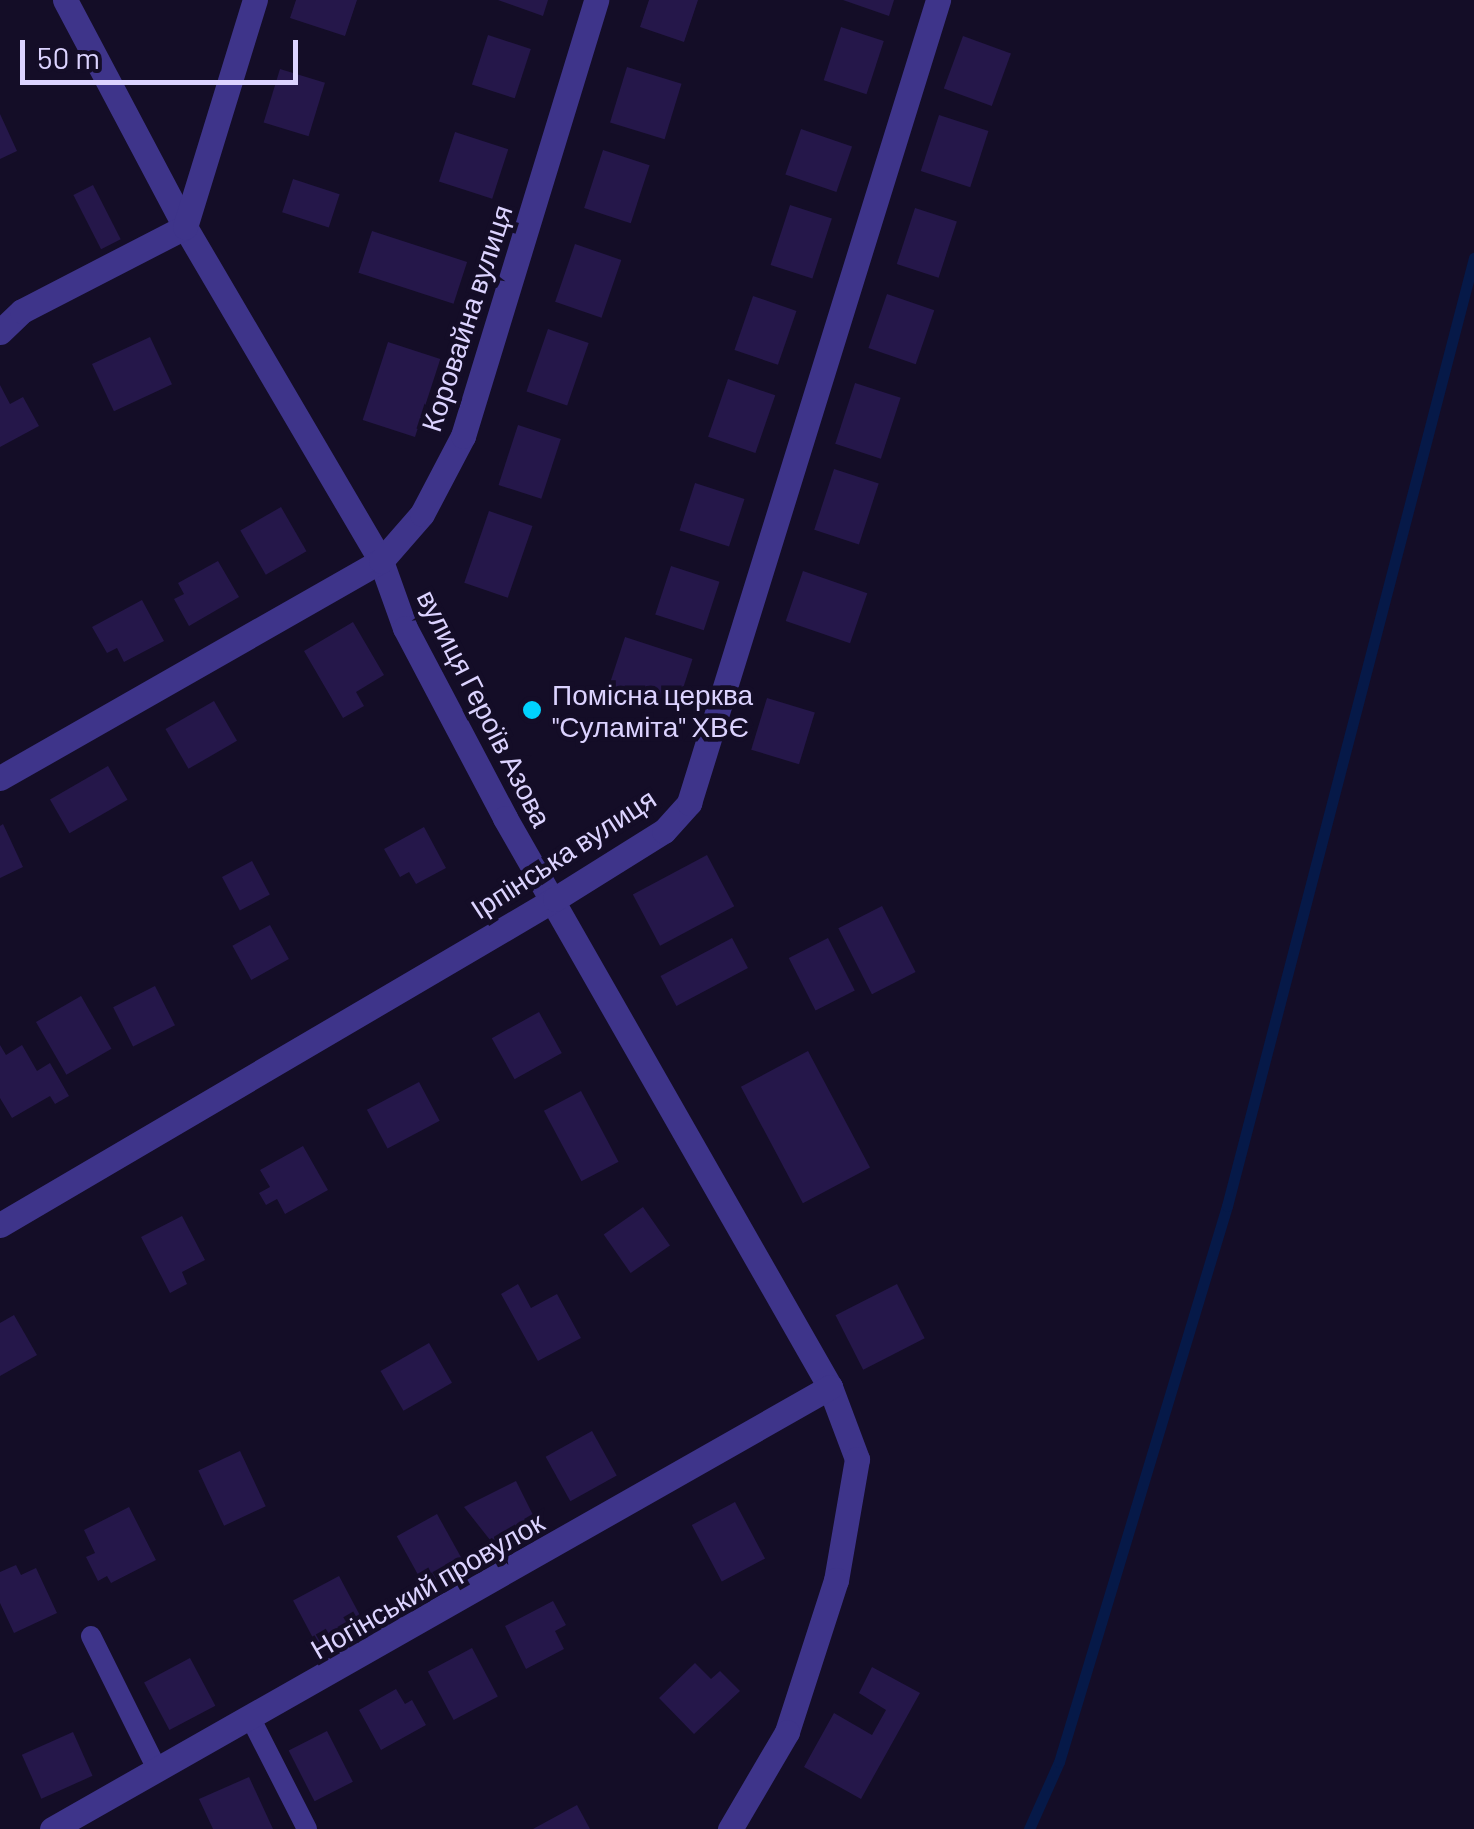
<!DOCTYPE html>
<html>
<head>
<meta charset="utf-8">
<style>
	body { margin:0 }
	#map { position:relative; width:1474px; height:1829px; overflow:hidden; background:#140d27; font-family:Barlow,sans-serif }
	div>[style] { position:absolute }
	.stream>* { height:11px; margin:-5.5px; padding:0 5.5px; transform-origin:5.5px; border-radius:5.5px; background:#061948 }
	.building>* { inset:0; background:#25174a; transform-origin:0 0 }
	.lane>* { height:20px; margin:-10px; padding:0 10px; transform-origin:10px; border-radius:10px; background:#3e348a }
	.street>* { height:25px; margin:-12.5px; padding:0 12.5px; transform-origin:12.5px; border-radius:12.5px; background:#3e348a }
	.dots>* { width:28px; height:28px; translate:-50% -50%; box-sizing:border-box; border:5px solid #140d27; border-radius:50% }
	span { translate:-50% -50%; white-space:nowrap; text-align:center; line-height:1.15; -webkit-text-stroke:9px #140d27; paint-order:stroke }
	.street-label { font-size:28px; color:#dcd3ff }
	.poi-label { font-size:28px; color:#dcd3ff }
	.left { translate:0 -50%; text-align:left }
	.scale { position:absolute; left:20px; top:40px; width:278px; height:45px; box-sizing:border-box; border:5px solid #dcd3ff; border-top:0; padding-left:12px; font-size:30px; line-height:35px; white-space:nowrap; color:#dcd3ff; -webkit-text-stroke:8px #140d27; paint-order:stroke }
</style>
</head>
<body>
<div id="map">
	<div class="stream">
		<i style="left:1029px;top:1829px;width:73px;rotate:-65.9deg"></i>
		<i style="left:1059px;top:1762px;width:581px;rotate:-73.19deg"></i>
		<i style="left:1227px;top:1206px;width:980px;rotate:-75.4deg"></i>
	</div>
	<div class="building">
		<i style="clip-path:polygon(296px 0,357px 0,345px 36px,290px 18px)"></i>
		<i style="clip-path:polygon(498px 0,548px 0,543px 16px)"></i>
		<i style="clip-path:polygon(649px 0,698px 0,684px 42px,640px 27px)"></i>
		<i style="clip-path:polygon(843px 0,894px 0,889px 16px)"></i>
		<i style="left:841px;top:27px;width:45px;height:56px;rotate:18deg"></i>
		<i style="left:488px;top:35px;width:45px;height:52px;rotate:18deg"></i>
		<i style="left:963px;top:36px;width:51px;height:56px;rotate:20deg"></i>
		<i style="left:627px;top:67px;width:57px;height:58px;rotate:17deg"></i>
		<i style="left:280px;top:69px;width:47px;height:56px;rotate:17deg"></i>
		<i style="clip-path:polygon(0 114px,17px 151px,0 159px)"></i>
		<i style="left:939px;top:115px;width:52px;height:59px;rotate:18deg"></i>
		<i style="left:801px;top:129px;width:54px;height:48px;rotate:19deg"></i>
		<i style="left:455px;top:132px;width:56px;height:52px;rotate:18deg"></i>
		<i style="left:603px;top:150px;width:49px;height:61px;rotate:18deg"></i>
		<i style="left:293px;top:179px;width:49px;height:35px;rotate:18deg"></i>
		<i style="left:93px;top:185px;width:61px;height:22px;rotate:63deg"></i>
		<i style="left:790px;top:205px;width:44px;height:63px;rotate:18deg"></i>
		<i style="left:915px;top:208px;width:44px;height:59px;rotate:18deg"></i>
		<i style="left:372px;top:231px;width:100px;height:44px;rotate:18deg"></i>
		<i style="left:575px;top:244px;width:49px;height:61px;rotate:19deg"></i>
		<i style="left:887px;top:294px;width:50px;height:57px;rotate:19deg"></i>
		<i style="left:753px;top:296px;width:46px;height:57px;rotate:19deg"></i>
		<i style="left:548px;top:329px;width:43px;height:66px;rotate:19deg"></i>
		<i style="left:150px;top:337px;width:52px;height:64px;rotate:65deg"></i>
		<i style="left:388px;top:342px;width:55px;height:82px;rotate:18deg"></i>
		<i style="left:728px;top:379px;width:50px;height:61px;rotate:19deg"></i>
		<i style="left:855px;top:383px;width:48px;height:64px;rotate:18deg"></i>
		<i style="clip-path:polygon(0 385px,10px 404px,23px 397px,39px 426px,0 447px)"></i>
		<i style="left:518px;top:425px;width:45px;height:63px;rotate:18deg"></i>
		<i style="left:834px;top:469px;width:47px;height:64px;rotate:18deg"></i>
		<i style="left:695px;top:483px;width:52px;height:50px;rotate:18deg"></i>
		<i style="left:281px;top:507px;width:51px;height:47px;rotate:60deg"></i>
		<i style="left:489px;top:511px;width:46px;height:76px;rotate:19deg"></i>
		<i style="clip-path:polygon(218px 561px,239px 597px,189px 626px,174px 599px,184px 594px,178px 583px)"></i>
		<i style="left:671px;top:566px;width:51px;height:51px;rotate:18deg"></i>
		<i style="left:803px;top:571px;width:68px;height:53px;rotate:19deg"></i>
		<i style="clip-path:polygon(142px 600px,164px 641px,124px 662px,117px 648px,107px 653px,92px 627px)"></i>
		<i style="clip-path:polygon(353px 622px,384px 675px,356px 692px,364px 706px,343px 718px,304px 651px)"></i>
		<i style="left:625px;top:637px;width:71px;height:54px;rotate:18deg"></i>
		<i style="left:767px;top:698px;width:50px;height:54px;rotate:17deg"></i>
		<i style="left:214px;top:701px;width:46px;height:56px;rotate:60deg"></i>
		<i style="left:108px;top:766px;width:39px;height:67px;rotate:60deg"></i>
		<i style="clip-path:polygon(3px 824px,23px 867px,0 878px,0 826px)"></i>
		<i style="clip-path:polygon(424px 827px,446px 868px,416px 884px,409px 872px,400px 877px,384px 849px)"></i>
		<i style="left:707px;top:855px;width:58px;height:84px;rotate:62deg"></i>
		<i style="left:252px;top:861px;width:38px;height:34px;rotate:62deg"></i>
		<i style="left:882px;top:906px;width:74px;height:49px;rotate:63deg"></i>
		<i style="left:270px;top:925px;width:39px;height:43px;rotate:61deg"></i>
		<i style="left:732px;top:938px;width:34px;height:81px;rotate:62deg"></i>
		<i style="left:828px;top:938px;width:59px;height:44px;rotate:63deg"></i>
		<i style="left:155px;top:986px;width:44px;height:47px;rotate:63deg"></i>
		<i style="left:81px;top:996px;width:61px;height:52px;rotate:60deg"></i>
		<i style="left:539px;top:1012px;width:47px;height:54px;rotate:61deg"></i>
		<i style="clip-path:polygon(0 1045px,6px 1055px,22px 1045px,37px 1071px,50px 1063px,69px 1096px,55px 1104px,50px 1096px,12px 1118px,0 1098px)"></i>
		<i style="left:808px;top:1051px;width:132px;height:76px;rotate:62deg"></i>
		<i style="left:419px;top:1082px;width:44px;height:59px;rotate:62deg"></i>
		<i style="left:581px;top:1091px;width:80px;height:42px;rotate:62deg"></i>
		<i style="clip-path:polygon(303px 1146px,328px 1190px,285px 1214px,277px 1199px,266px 1205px,259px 1193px,270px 1187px,260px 1170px)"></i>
		<i style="left:643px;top:1207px;width:47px;height:48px;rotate:55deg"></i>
		<i style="clip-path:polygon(182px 1216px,205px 1260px,182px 1272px,187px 1284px,170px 1293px,141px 1237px)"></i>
		<i style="clip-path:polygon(518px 1284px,531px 1308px,557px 1294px,581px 1338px,538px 1361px,501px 1294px)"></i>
		<i style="left:897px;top:1284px;width:61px;height:69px;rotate:63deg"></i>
		<i style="clip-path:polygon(14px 1315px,37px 1355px,0 1376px,0 1323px)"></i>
		<i style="left:429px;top:1343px;width:46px;height:56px;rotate:60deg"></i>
		<i style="left:592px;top:1431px;width:51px;height:53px;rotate:61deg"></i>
		<i style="left:240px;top:1451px;width:61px;height:46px;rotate:65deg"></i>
		<i style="clip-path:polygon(516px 1481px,537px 1523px,494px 1545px,464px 1507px)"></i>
		<i style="left:735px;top:1502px;width:64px;height:49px;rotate:62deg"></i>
		<i style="clip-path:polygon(129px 1507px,156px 1560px,111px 1583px,107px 1576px,98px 1581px,86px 1557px,95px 1553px,84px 1530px)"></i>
		<i style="left:437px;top:1514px;width:57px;height:46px;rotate:61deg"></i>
		<i style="clip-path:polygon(16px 1565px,21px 1575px,36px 1568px,57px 1613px,14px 1633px,0 1603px,0 1572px)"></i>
		<i style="left:339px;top:1576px;width:51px;height:52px;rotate:62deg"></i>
		<i style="clip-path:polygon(553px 1601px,566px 1625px,555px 1631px,564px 1649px,526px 1669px,505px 1626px)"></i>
		<i style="left:472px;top:1648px;width:55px;height:50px;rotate:62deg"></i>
		<i style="left:190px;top:1658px;width:54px;height:52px;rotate:62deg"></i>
		<i style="clip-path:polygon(695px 1663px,711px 1679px,720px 1671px,740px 1691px,694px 1734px,659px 1698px)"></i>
		<i style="clip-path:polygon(872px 1667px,920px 1693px,861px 1799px,804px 1767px,834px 1713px,872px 1735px,886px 1710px,859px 1693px)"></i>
		<i style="clip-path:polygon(396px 1689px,405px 1704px,412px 1700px,426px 1725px,381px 1750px,359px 1710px)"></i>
		<i style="left:327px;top:1731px;width:57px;height:43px;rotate:63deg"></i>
		<i style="left:73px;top:1732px;width:48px;height:56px;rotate:66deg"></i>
		<i style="clip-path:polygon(249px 1777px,273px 1829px,213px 1829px,199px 1799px)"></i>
		<i style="clip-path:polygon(577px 1805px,590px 1829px,533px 1829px)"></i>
	</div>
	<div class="lane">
		<i style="left:91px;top:1636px;width:151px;rotate:63.6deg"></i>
		<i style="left:252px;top:1721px;width:121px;rotate:63deg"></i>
	</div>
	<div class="street">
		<i style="left:65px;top:0;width:257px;rotate:62.1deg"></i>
		<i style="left:185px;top:227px;width:387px;rotate:59.6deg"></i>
		<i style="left:381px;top:561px;width:71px;rotate:70.3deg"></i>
		<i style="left:405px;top:628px;width:215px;rotate:62.2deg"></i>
		<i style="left:505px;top:818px;width:655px;rotate:60.27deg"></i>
		<i style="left:830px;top:1387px;width:77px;rotate:69.4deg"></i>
		<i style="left:857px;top:1459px;width:123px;rotate:99.8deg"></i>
		<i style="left:836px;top:1580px;width:160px;rotate:107.9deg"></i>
		<i style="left:787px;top:1732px;width:113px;rotate:120.4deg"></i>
		<i style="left:0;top:332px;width:30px;rotate:-44deg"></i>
		<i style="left:22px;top:311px;width:183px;rotate:-27.3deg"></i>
		<i style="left:185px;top:227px;width:238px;rotate:-72.9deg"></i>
		<i style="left:0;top:778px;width:438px;rotate:-29.7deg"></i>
		<i style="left:381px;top:561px;width:62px;rotate:-48.9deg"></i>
		<i style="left:422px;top:514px;width:88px;rotate:-62.3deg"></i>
		<i style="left:463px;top:436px;width:456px;rotate:-73deg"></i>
		<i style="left:0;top:1225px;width:644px;rotate:-30.43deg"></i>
		<i style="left:555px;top:899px;width:128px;rotate:-32deg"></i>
		<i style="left:664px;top:831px;width:38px;rotate:-48deg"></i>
		<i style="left:689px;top:803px;width:841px;rotate:-72.77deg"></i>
		<i style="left:52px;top:1829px;width:895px;rotate:-29.6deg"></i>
	</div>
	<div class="dots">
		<i style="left:532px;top:710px;background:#00d2fe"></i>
	</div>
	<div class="street-label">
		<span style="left:466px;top:318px;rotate:-72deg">Коровайна вулиця</span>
		<span style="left:485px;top:708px;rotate:63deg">вулиця Героїв Азова</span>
		<span style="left:563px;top:853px;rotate:-33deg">Ірпінська вулиця</span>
		<span style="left:427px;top:1585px;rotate:-30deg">Ногінський провулок</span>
	</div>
	<div class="poi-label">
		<span class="left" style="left:552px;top:710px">Помісна церква<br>"Суламіта" ХВЄ</span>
	</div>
	<div class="scale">50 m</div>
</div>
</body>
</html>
